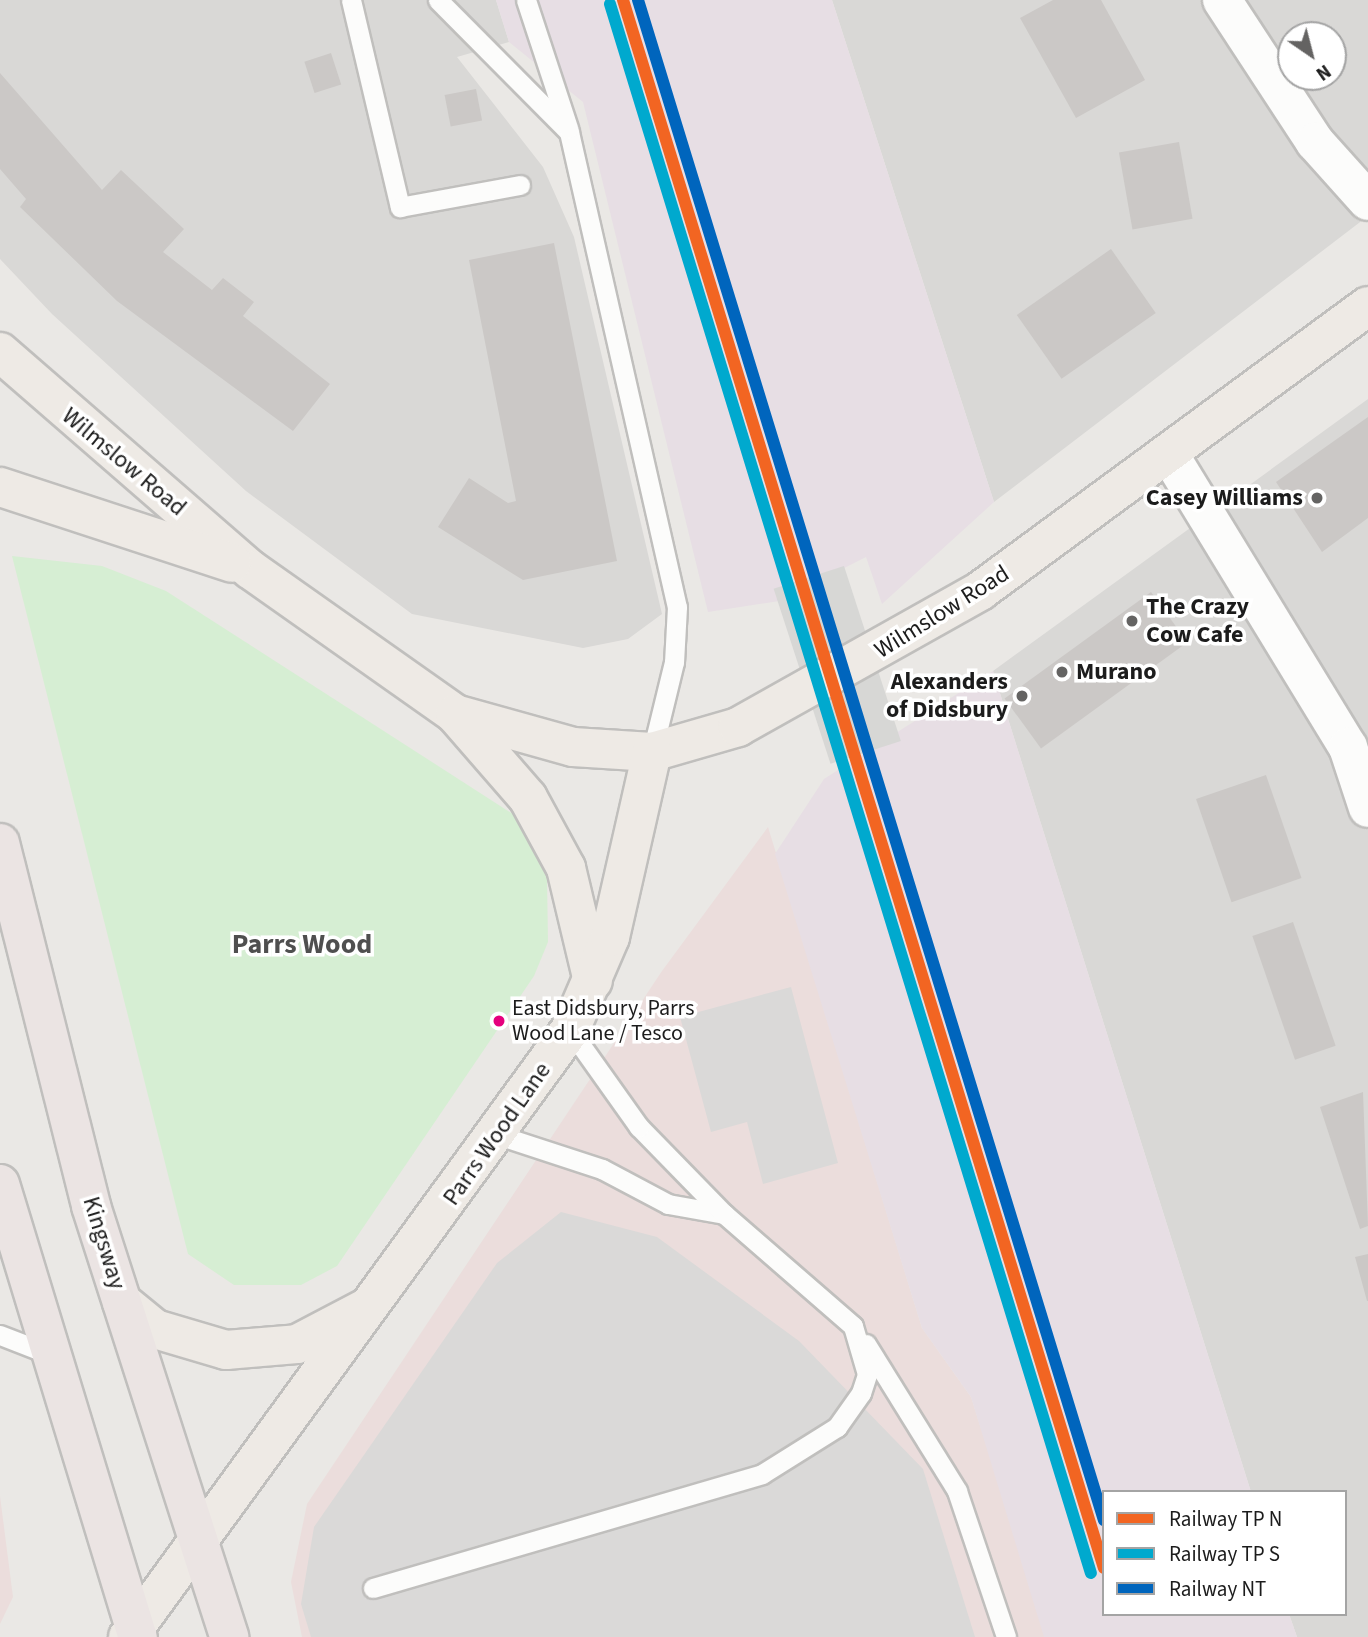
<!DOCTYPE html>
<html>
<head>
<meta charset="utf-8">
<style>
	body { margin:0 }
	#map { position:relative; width:1368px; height:1637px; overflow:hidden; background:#eae8e5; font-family:"Source Sans 3",sans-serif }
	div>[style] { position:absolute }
	.residential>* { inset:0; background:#d9d8d6 }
	.commercial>* { inset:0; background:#ebdddc }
	.industrial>* { inset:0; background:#e7dee4 }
	.park>* { inset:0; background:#d6eed3 }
	.parking>* { inset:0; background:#dad9d8 }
	.pier>* { inset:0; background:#d7d7d5; transform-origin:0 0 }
	.building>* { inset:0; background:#cbc8c6; transform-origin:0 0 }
	.roads { filter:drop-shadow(2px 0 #c0bfbd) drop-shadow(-2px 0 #c0bfbd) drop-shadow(0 2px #c0bfbd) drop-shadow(0 -2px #c0bfbd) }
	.service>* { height:19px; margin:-9.5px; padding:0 9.5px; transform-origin:9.5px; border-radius:9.5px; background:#fcfcfb }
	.minor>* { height:38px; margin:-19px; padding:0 19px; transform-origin:19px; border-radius:19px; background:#fcfcfb }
	.primary>* { height:38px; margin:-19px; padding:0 19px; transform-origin:19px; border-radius:19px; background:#eeeae5 }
	.trunk>* { height:38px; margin:-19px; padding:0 19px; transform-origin:19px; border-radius:19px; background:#ebe4e3 }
	.rail-1>* { height:12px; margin:-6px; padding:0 6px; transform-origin:6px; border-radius:6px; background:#f26522 }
	.rail-2>* { height:12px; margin:-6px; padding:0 6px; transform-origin:6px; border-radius:6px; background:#00a9ce }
	.rail-3>* { height:12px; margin:-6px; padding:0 6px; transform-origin:6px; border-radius:6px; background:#0065bd }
	.dots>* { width:19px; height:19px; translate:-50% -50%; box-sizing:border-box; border:4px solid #fff; border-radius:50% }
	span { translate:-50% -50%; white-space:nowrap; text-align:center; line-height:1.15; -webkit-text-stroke:7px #fff; paint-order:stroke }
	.bus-label { font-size:22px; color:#1c1c1c }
	.left { translate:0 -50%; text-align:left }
	.street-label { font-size:24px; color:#1c1c1c }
	.poi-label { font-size:24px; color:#1c1c1c; font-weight:700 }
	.right { translate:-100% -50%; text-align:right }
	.quarter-label { font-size:28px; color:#4f4f4f; font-weight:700 }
	.legend { position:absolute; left:1102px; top:1490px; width:245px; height:126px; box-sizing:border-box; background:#fff; border:2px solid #a4a4a4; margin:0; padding:9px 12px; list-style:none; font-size:21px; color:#1c1c1c }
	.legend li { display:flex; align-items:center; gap:14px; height:35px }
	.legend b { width:35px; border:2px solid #a4a4a4 }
	.north { position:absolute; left:1277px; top:21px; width:70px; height:70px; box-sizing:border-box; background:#fff; border:2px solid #a4a4a4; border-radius:50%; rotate:145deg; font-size:19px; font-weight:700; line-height:28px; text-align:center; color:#1c1c1c }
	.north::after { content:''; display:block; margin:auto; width:24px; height:32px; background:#646362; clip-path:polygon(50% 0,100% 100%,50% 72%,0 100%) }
</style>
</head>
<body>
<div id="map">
	<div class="residential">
		<i style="clip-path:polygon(0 0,496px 0,509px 42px,457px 57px,543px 167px,574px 237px,662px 614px,628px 639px,583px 648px,412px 614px,246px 491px,52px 314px,0 259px)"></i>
		<i style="clip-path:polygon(evenodd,832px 0,1368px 0,1368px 216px,994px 502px,832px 0,1291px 35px,1333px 35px,1333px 77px,1291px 77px,1291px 35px)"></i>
		<i style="clip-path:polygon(1368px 399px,1368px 1637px,1297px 1637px,1289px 1614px,1345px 1614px,1345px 1492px,1251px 1492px,993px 671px)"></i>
	</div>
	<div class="commercial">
		<i style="clip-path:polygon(768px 827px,922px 1328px,971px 1397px,1047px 1637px,302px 1637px,291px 1582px,307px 1504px,662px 971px)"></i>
		<i style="clip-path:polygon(0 1496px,13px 1597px,0 1624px)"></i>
	</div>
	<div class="industrial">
		<i style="clip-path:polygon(496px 0,832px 0,994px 502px,882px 604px,866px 557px,779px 601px,708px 612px,583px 102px,509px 42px)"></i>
		<i style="clip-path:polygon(993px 671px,1251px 1492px,1104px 1492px,1104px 1614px,1289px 1614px,1297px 1637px,1044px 1637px,971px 1397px,922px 1328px,775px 854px,824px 779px)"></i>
	</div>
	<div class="park">
		<i style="clip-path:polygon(12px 556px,102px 566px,166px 591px,516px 816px,547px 877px,548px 942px,534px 976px,337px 1266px,301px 1285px,234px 1285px,188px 1254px)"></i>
	</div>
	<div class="parking">
		<i style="clip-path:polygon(791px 987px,838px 1163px,763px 1184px,747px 1122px,711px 1132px,680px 1017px)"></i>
		<i style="clip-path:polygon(561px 1212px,657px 1237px,799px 1341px,923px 1469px,975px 1637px,311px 1637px,301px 1604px,314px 1527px,497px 1263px)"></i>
	</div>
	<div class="pier">
		<i style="left:844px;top:566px;width:184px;height:74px;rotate:72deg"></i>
	</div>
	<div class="building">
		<i style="clip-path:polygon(1053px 0,1101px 0,1145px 80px,1076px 118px,1020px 18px)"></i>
		<i style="left:331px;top:53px;width:33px;height:28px;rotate:72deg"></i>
		<i style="clip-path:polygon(0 73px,102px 190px,121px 170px,184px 229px,163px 252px,212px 290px,223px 278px,254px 302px,243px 316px,330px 384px,293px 431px,117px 301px,20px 207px,26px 199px,0 169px)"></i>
		<i style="left:476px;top:89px;width:32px;height:32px;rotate:79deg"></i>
		<i style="left:1179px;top:142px;width:78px;height:61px;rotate:80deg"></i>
		<i style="clip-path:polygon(554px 243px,617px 561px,523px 580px,438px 527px,469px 478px,508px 503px,516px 501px,469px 260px)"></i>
		<i style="left:1111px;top:249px;width:78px;height:115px;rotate:55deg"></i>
		<i style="clip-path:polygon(1368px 417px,1368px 518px,1322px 552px,1276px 482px)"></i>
		<i style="left:1151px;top:592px;width:62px;height:181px;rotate:54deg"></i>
		<i style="left:1266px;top:775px;width:109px;height:74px;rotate:71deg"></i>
		<i style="left:1293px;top:922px;width:131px;height:43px;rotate:71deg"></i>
		<i style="clip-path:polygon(1363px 1092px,1368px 1226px,1360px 1229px,1320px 1107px)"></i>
		<i style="clip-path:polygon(1368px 1254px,1368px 1301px,1367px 1301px,1355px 1257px)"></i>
	</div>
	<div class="roads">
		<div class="service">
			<i style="left:351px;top:0;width:213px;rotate:76.7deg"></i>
			<i style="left:400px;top:207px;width:122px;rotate:-10.4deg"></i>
			<i style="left:438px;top:0;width:186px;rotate:45.2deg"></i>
			<i style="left:569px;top:132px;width:487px;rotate:77.2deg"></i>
			<i style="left:677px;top:607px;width:55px;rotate:93.1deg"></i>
			<i style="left:674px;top:662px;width:93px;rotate:103.7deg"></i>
			<i style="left:526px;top:0;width:135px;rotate:71.8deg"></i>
			<i style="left:498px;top:1135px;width:109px;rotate:18.1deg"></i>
			<i style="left:602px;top:1169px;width:75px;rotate:27.9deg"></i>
			<i style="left:668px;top:1204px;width:57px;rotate:10.1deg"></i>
			<i style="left:0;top:1335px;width:53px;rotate:21.2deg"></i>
			<i style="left:866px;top:1344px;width:173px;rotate:58.2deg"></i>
			<i style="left:957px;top:1491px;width:154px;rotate:71.4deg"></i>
			<i style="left:373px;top:1588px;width:405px;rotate:-16.3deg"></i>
			<i style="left:762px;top:1474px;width:89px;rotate:-32.1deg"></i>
			<i style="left:837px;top:1427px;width:42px;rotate:-54.8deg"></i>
			<i style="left:861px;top:1393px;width:20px;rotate:-72deg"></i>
			<i style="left:867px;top:1374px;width:50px;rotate:-106.3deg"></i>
			<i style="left:853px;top:1326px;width:171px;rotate:-139deg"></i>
			<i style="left:724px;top:1214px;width:122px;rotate:-134.3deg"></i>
			<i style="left:639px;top:1127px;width:119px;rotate:-125.4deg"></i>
		</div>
		<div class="minor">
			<i style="left:1222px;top:0;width:170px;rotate:56.8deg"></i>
			<i style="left:1315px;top:142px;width:79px;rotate:48.1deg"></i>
			<i style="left:1169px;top:454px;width:343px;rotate:58.6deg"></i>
			<i style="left:1348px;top:747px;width:64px;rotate:71.8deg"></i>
		</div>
		<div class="primary">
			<i style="left:0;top:352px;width:332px;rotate:41deg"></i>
			<i style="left:251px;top:570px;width:250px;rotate:35.2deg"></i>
			<i style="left:455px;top:714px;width:123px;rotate:15.6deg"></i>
			<i style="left:573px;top:747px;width:79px;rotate:3.6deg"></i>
			<i style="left:652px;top:752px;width:90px;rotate:-16.2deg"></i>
			<i style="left:738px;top:727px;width:278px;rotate:-29.3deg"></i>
			<i style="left:980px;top:591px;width:481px;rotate:-36.3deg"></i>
			<i style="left:0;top:487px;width:244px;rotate:18.1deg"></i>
			<i style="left:455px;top:714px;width:111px;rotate:49deg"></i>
			<i style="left:528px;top:798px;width:80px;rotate:61.5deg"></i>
			<i style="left:566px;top:868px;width:116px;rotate:76.6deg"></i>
			<i style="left:122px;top:1302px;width:43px;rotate:39.3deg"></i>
			<i style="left:155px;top:1329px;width:74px;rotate:16.5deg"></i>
			<i style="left:226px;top:1350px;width:71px;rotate:-4.8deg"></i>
			<i style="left:297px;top:1344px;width:78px;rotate:-27.6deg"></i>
			<i style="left:128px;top:1637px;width:751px;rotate:-53.94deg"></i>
			<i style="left:570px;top:1030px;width:101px;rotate:-66.7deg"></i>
			<i style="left:610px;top:937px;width:190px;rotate:-77.2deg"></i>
		</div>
		<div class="trunk">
			<i style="left:0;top:843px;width:374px;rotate:75.9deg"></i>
			<i style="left:91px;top:1206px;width:453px;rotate:72.2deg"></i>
			<i style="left:0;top:1184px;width:474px;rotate:73.1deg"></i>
		</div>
	</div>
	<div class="rail-1">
		<i style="left:623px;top:0;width:1640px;rotate:72.95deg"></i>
	</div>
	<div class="rail-2">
		<i style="left:610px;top:4px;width:1641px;rotate:72.96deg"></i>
	</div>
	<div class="rail-3">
		<i style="left:638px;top:0;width:1590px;rotate:72.96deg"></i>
	</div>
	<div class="dots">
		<i style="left:1317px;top:498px;background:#646362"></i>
		<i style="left:1132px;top:621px;background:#646362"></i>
		<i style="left:1062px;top:672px;background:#646362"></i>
		<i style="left:1022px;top:696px;background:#646362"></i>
		<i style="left:499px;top:1021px;background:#e5007d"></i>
	</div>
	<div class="bus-label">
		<span class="left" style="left:512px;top:1021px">East Didsbury, Parrs<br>Wood Lane / Tesco</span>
	</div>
	<div class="street-label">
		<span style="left:124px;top:462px;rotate:40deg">Wilmslow Road</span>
		<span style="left:942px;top:612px;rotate:-32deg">Wilmslow Road</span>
		<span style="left:497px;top:1134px;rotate:-55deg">Parrs Wood Lane</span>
		<span style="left:104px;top:1243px;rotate:73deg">Kingsway</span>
	</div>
	<div class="poi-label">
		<span class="right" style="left:1303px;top:498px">Casey Williams</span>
		<span class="left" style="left:1146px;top:621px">The Crazy<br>Cow Cafe</span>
		<span class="left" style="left:1076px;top:672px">Murano</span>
		<span class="right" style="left:1008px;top:696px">Alexanders<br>of Didsbury</span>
	</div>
	<div class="quarter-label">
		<span style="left:302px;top:944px">Parrs Wood</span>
	</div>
	<ul class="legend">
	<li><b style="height:9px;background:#f26522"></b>Railway TP N</li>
	<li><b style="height:9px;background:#00a9ce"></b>Railway TP S</li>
	<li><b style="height:9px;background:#0065bd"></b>Railway NT</li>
	</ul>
	<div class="north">N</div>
</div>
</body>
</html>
